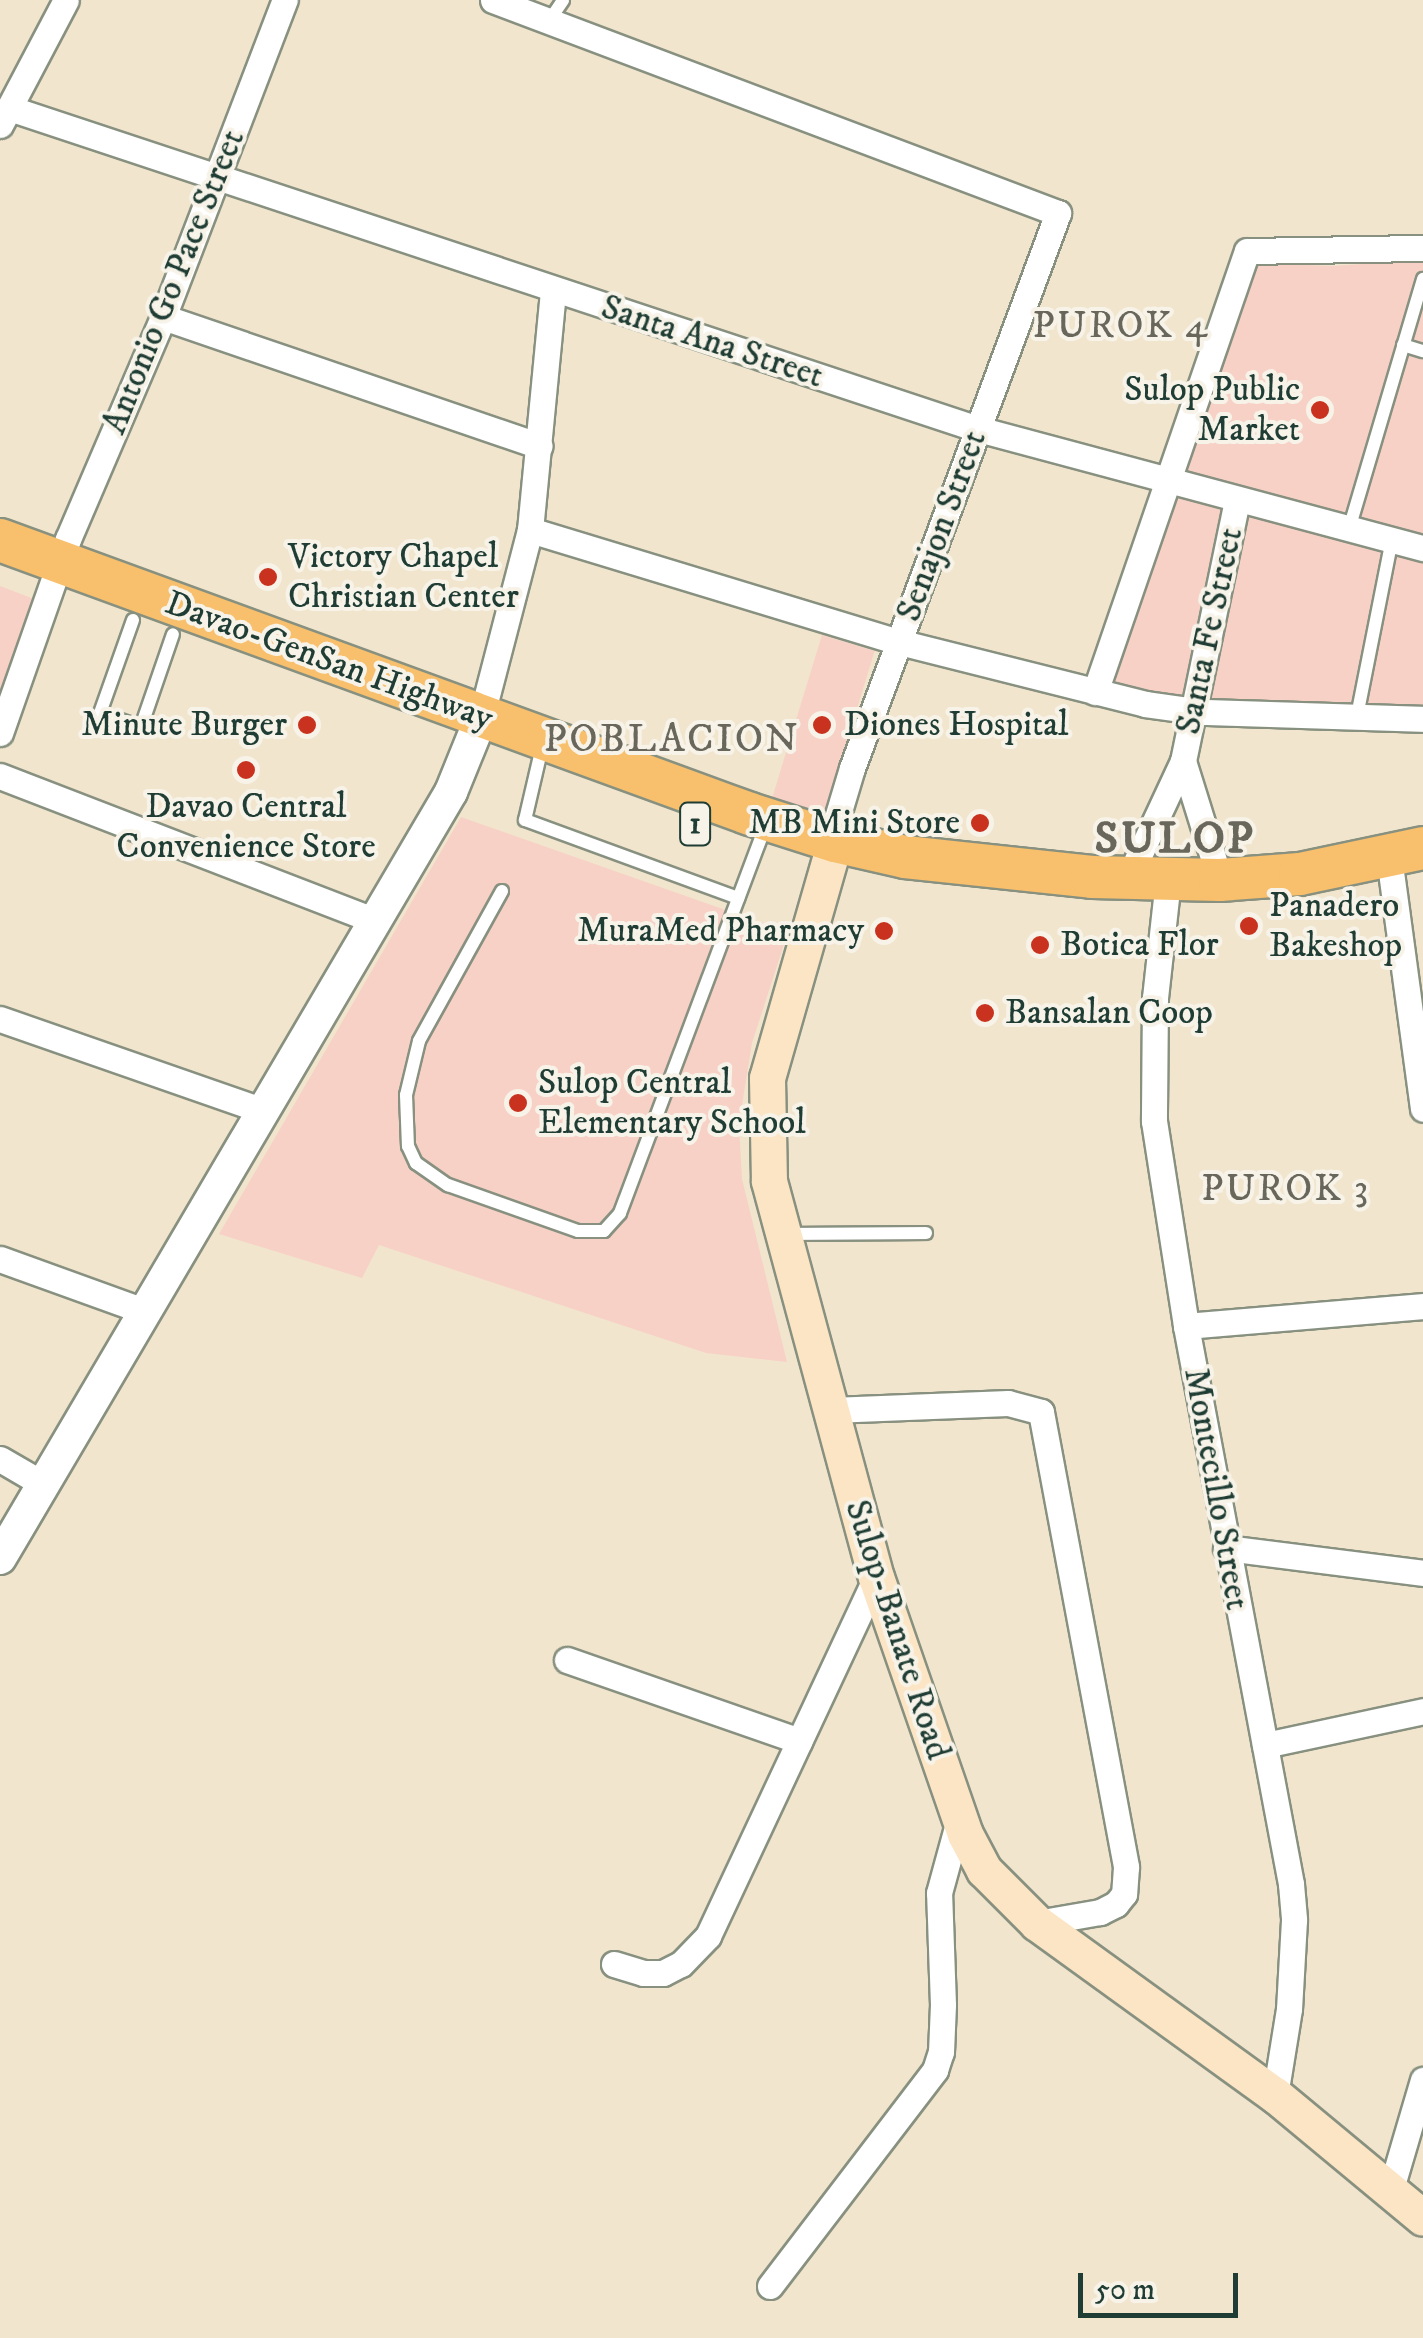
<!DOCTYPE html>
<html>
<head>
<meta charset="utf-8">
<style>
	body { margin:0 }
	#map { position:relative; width:1423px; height:2338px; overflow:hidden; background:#f2e5cd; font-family:"IM FELL DW Pica",serif }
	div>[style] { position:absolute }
	.built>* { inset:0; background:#f7d1c6; transform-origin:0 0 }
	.roads { filter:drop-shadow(2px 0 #889180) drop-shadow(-2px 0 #889180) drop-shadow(0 2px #889180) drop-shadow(0 -2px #889180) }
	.service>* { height:12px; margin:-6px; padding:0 6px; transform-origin:6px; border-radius:6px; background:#fff }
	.minor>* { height:25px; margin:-12.5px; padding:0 12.5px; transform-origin:12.5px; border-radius:12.5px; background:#fff }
	.tertiary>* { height:32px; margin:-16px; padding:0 16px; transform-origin:16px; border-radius:16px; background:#fff }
	.secondary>* { height:35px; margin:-17.5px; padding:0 17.5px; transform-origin:17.5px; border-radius:17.5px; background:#fce5c4 }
	.trunk>* { height:42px; margin:-21px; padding:0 21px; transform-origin:21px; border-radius:21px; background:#f8bf6c }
	.dots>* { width:28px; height:28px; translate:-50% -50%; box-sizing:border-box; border:5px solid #f7f3e8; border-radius:50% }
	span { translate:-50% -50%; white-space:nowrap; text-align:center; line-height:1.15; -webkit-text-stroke:8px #f7f3e8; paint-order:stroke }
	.shield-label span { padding:2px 8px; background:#f7f3e8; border:2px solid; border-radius:8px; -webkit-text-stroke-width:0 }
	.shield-label { font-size:32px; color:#1f3d34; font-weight:700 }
	.street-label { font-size:35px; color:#1f3d34 }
	.poi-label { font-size:35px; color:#1f3d34 }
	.right { translate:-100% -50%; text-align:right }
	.left { translate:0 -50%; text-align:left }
	.neighbourhood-label { font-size:38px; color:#69665c; letter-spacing:2.5px }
	.quarter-label { font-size:40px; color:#69665c; letter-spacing:2.5px }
	.district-label { font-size:45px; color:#69665c; font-weight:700; letter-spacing:2.5px }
	.scale { position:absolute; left:1078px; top:2273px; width:160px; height:45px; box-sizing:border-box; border:5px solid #1f3d34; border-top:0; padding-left:12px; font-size:30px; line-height:35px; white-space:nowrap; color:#1f3d34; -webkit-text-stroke:8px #f7f3e8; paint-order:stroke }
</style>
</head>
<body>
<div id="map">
	<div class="built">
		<i style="clip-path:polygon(1423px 260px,1423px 711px,1213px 707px,1105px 687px,1250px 263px,1333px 266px)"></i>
		<i style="clip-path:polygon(0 586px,34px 599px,0 695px)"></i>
		<i style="left:822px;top:635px;width:55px;height:171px;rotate:17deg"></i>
		<i style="clip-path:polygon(461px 817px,788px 932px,752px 1043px,739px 1124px,742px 1179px,787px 1362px,706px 1353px,379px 1245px,362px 1278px,219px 1234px)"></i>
	</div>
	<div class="roads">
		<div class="service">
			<i style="left:549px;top:21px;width:25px;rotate:-56deg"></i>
			<i style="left:1403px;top:345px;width:21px;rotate:17deg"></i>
			<i style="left:1349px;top:529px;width:261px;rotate:-73.5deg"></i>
			<i style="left:133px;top:620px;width:99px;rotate:109.5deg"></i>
			<i style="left:100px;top:713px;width:43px;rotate:18.9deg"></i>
			<i style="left:141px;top:727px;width:98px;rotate:-71deg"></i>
			<i style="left:1357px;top:716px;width:179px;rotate:-78.8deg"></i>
			<i style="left:542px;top:747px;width:75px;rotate:103.1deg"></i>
			<i style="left:525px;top:820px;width:227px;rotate:20.1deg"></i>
			<i style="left:502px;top:891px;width:171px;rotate:119deg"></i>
			<i style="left:419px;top:1041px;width:56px;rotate:103.5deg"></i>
			<i style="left:406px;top:1095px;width:51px;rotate:87.8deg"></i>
			<i style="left:408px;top:1146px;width:19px;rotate:65deg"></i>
			<i style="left:416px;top:1163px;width:39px;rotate:35deg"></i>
			<i style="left:448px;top:1185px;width:138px;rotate:19.5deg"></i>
			<i style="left:578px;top:1231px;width:26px"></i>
			<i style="left:604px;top:1231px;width:24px;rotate:-48deg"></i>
			<i style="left:620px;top:1213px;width:411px;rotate:-69.4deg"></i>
			<i style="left:789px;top:1234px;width:137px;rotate:-0.4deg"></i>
		</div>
		<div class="minor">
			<i style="left:493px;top:0;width:604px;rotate:20.66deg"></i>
			<i style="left:1058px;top:213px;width:592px;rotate:110.36deg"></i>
			<i style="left:852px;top:768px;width:63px;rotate:106.7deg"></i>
			<i style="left:834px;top:828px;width:13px;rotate:86deg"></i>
			<i style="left:9px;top:108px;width:1021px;rotate:18.33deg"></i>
			<i style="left:978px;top:429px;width:461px;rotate:15deg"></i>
			<i style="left:0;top:125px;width:141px;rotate:-62.2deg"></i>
			<i style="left:163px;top:317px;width:398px;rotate:18.9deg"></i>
			<i style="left:530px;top:530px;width:386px;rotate:16.9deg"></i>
			<i style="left:899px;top:642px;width:254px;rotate:14.1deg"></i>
			<i style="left:1145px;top:704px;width:59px;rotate:7.9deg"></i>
			<i style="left:1203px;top:712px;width:220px;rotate:1.8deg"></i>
			<i style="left:1095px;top:692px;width:466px;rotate:-71deg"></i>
			<i style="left:1247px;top:251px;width:176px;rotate:-1deg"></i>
			<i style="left:481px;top:718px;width:194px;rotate:-75.4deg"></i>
			<i style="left:530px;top:530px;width:241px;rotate:-84.5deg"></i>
			<i style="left:0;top:733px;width:206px;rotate:-70.7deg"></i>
			<i style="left:68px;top:539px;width:241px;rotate:-66.8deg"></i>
			<i style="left:163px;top:317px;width:340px;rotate:-69deg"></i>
			<i style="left:1183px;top:761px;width:125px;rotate:72.7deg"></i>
			<i style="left:0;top:776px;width:401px;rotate:21.1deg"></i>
			<i style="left:1389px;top:857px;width:254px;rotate:82.3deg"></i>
			<i style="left:1128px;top:879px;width:130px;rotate:-65deg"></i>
			<i style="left:1183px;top:761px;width:267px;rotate:-78.3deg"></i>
			<i style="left:1168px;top:880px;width:119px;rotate:96.3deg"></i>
			<i style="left:1155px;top:998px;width:123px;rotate:90.5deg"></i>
			<i style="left:1154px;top:1121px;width:207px;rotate:81.1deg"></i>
			<i style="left:1186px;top:1326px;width:568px;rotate:79.34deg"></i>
			<i style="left:1291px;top:1884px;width:36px;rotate:85deg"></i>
			<i style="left:1294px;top:1920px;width:89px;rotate:93.2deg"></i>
			<i style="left:1289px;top:2009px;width:87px;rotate:99.2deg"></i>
			<i style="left:0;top:1019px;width:277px;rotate:19.2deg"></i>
			<i style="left:0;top:1259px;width:153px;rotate:19.9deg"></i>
			<i style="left:1186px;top:1326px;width:238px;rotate:-4.8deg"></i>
			<i style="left:831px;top:1410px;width:177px;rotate:-2.3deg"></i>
			<i style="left:1008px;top:1403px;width:34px;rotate:15deg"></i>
			<i style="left:1041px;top:1412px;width:463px;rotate:79.4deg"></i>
			<i style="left:1126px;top:1867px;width:27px;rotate:94deg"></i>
			<i style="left:1124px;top:1894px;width:13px;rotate:129deg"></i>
			<i style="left:1116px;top:1904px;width:18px;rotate:153deg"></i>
			<i style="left:1100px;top:1912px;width:64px;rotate:170.1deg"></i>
			<i style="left:0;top:1459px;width:50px;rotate:30.2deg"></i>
			<i style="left:1226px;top:1548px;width:199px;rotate:7.2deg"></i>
			<i style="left:567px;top:1660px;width:246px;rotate:19.2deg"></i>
			<i style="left:1265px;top:1745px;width:162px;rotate:-12.1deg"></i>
			<i style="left:614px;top:1964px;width:30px;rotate:17deg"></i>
			<i style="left:643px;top:1973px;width:20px"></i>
			<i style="left:663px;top:1973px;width:20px;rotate:-27deg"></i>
			<i style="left:681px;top:1964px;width:39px;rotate:-46deg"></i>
			<i style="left:708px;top:1936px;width:396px;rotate:-64.9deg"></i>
			<i style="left:1390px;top:2192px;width:117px;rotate:-73.6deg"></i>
			<i style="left:770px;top:2286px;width:272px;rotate:-52.6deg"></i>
			<i style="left:935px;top:2070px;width:19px;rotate:-72deg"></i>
			<i style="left:941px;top:2052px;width:47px;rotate:-87.6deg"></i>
			<i style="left:943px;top:2005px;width:112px;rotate:-92deg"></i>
			<i style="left:939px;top:1893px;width:76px;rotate:-74.7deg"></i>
		</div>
		<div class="tertiary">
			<i style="left:0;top:1558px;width:889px;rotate:-59.51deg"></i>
			<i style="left:451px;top:792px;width:80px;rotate:-67.9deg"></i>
		</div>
		<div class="secondary">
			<i style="left:835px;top:841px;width:247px;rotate:106deg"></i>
			<i style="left:767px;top:1078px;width:103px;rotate:88.9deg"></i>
			<i style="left:769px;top:1181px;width:410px;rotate:74.9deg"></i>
			<i style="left:876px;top:1577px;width:272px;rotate:70.9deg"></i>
			<i style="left:965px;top:1834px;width:41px;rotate:62.2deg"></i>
			<i style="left:984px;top:1870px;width:75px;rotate:45deg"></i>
			<i style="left:1037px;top:1923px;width:294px;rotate:35.9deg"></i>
			<i style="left:1275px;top:2095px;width:192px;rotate:39.7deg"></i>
		</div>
		<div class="trunk">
			<i style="left:0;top:540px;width:798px;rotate:20.07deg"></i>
			<i style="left:750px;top:814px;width:89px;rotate:17.6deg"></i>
			<i style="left:835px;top:841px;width:72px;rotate:12.9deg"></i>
			<i style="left:905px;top:857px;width:188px;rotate:6.1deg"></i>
			<i style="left:1092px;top:877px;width:128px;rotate:1.3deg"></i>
			<i style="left:1220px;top:880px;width:80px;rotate:-4.3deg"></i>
			<i style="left:1300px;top:874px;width:126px;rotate:-11.9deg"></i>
		</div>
	</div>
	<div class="dots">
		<i style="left:1320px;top:410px;background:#c8321e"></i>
		<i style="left:268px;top:577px;background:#c8321e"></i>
		<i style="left:307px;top:725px;background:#c8321e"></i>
		<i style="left:822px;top:725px;background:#c8321e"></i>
		<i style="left:246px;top:770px;background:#c8321e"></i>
		<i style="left:980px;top:823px;background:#c8321e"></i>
		<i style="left:1249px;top:926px;background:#c8321e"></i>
		<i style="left:884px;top:931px;background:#c8321e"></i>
		<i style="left:1040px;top:945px;background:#c8321e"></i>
		<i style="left:985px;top:1013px;background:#c8321e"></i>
		<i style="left:518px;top:1103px;background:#c8321e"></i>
	</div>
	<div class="shield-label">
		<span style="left:695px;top:824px">1</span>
	</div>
	<div class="street-label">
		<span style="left:174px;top:282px;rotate:-68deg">Antonio Go Pace Street</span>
		<span style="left:712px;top:342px;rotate:18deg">Santa Ana Street</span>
		<span style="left:942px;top:526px;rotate:-70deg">Senajon Street</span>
		<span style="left:1210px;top:631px;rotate:-78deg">Santa Fe Street</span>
		<span style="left:329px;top:661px;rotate:20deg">Davao-GenSan Highway</span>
		<span style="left:1216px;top:1489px;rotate:80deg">Montecillo Street</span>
		<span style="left:897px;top:1630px;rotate:72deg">Sulop-Banate Road</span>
	</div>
	<div class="poi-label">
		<span class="right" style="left:1300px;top:410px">Sulop Public<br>Market</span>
		<span class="left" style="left:288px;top:577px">Victory Chapel<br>Christian Center</span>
		<span class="right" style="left:287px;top:725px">Minute Burger</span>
		<span class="left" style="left:844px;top:725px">Diones Hospital</span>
		<span style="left:246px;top:827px">Davao Central<br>Convenience Store</span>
		<span class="right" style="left:960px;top:823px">MB Mini Store</span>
		<span class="left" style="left:1269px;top:926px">Panadero<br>Bakeshop</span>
		<span class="right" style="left:864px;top:931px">MuraMed Pharmacy</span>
		<span class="left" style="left:1060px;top:945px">Botica Flor</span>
		<span class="left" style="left:1005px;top:1013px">Bansalan Coop</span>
		<span class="left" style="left:538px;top:1103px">Sulop Central<br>Elementary School</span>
	</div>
	<div class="neighbourhood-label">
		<span style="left:1121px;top:327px">PUROK 4</span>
		<span style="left:1286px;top:1190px">PUROK 3</span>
	</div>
	<div class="quarter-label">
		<span style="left:672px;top:740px">POBLACION</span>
	</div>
	<div class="district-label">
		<span style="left:1175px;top:840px">SULOP</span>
	</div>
	<div class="scale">50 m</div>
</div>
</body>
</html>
